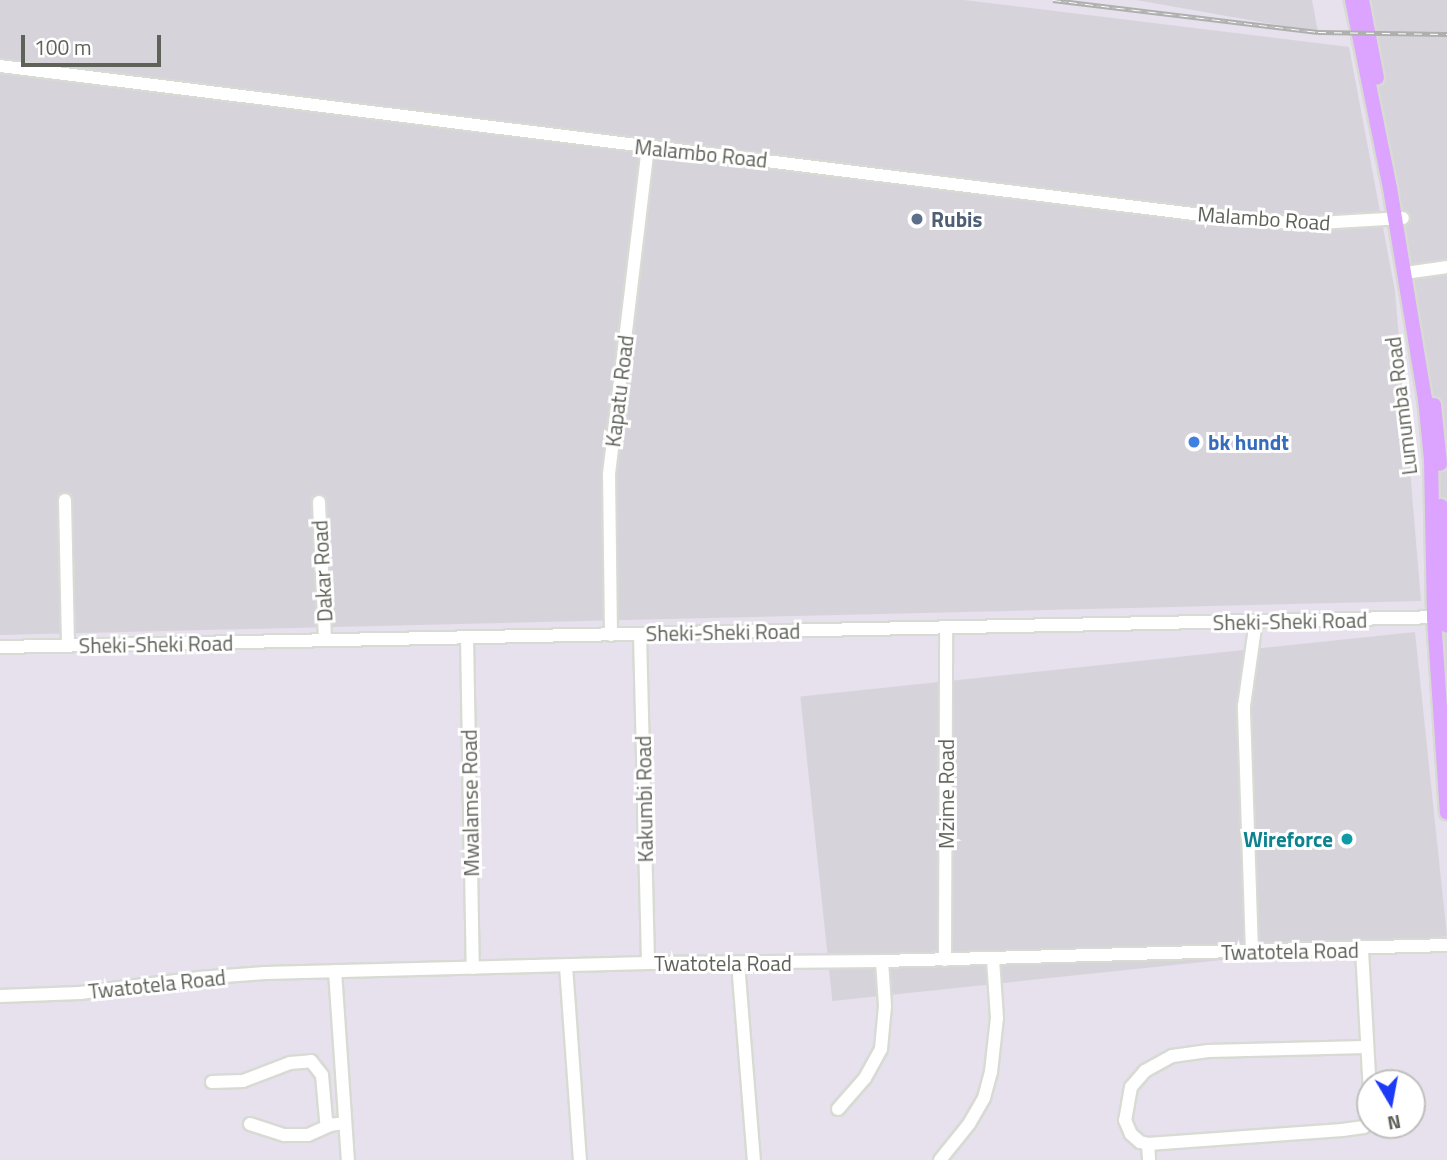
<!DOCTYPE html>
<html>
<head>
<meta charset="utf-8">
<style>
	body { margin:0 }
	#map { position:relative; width:1447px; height:1160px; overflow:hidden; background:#e7e0ed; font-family:"Titillium Web",sans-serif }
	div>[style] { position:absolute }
	.industrial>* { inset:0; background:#d7d3db; transform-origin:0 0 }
	.roads { filter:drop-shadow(2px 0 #d7dbd3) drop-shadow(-2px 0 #d7dbd3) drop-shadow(0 2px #d7dbd3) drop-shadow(0 -2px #d7dbd3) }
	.minor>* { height:12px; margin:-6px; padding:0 6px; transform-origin:6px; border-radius:6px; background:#fff }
	.major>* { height:14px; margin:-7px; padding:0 7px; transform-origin:7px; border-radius:7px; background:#dca3ff }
	.rail>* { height:5px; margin-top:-2.5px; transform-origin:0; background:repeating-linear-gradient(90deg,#fff 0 8px,#afb0ae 0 16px); box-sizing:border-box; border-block:2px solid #afb0ae }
	.dots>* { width:19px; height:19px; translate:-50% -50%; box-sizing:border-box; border:4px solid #fff; border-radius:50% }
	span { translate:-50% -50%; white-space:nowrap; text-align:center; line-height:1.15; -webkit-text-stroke:6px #fff; paint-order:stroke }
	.street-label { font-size:21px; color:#5f6259 }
	.service-label { font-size:21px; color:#4e5e75; font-weight:700 }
	.left { translate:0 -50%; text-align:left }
	.shop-label { font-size:21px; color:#366cbe; font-weight:700 }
	.culture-label { font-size:21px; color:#0d838f; font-weight:700 }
	.right { translate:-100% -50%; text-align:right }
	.north { position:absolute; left:1356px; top:1069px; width:70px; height:70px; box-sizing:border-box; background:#fff; border:2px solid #bfc0bd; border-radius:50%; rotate:170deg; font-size:19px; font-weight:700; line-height:28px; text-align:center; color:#5f6259 }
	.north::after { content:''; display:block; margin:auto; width:24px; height:32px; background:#1d3bf6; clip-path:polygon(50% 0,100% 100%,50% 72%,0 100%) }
	.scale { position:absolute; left:21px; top:35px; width:140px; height:32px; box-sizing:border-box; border:4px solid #5f6259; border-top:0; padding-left:9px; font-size:21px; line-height:24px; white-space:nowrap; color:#5f6259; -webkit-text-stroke:5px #fff; paint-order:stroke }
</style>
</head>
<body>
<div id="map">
	<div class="industrial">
		<i style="clip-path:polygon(0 0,964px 0,1349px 47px,1395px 291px,1421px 601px,0 635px)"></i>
		<i style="clip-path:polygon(1136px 0,1312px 0,1318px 32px)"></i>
		<i style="clip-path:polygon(1342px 0,1447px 0,1447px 774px,1428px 444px,1389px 208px)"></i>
		<i style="left:1415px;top:632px;width:306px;height:618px;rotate:84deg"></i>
	</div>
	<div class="roads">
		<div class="minor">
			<i style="left:0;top:66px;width:1211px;rotate:7.07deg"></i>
			<i style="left:1202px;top:215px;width:99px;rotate:5.2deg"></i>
			<i style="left:1301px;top:224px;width:102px;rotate:-3.4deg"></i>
			<i style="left:1405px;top:273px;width:42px;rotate:-8.1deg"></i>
			<i style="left:65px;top:500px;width:146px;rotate:88.8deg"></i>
			<i style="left:319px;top:502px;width:138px;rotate:87.5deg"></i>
			<i style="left:640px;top:634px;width:329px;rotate:88.6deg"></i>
			<i style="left:611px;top:635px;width:161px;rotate:-90.7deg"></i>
			<i style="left:609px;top:474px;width:328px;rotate:-83.2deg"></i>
			<i style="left:467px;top:637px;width:331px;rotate:89deg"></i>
			<i style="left:0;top:647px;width:1441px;rotate:-1.19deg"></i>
			<i style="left:1362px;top:950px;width:143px;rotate:86.8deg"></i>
			<i style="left:1252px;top:952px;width:246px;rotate:-91.9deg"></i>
			<i style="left:1244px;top:706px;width:86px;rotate:-82deg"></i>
			<i style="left:945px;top:960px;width:332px;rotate:-89.8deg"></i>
			<i style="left:738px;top:963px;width:198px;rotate:85.4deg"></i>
			<i style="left:566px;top:966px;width:195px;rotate:85.9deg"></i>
			<i style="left:335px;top:971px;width:189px;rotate:86.1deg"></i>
			<i style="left:0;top:996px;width:80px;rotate:-2.1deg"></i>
			<i style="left:80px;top:993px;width:119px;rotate:-7.2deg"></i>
			<i style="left:198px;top:978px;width:67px;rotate:-4.3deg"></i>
			<i style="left:265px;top:973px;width:383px;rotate:-1.5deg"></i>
			<i style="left:648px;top:963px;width:234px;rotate:-0.5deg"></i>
			<i style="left:882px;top:961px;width:565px;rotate:-1.62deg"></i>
			<i style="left:1365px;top:1047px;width:157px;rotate:178.5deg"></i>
			<i style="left:1208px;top:1051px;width:36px;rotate:172deg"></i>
			<i style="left:1172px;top:1056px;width:31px;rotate:151deg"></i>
			<i style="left:1145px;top:1071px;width:21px;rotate:131deg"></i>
			<i style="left:1131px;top:1087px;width:34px;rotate:100deg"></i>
			<i style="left:1125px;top:1120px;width:15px;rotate:67deg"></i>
			<i style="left:1131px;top:1134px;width:12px;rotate:42deg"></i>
			<i style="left:1140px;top:1142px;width:8px;rotate:14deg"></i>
			<i style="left:1148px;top:1144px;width:195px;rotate:-4.1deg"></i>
			<i style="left:1342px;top:1130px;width:22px;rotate:-8deg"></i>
			<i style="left:1364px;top:1127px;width:10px;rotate:-53deg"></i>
			<i style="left:212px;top:1082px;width:31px;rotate:-2deg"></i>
			<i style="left:243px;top:1081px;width:50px;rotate:-21deg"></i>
			<i style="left:290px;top:1063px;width:21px;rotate:-5deg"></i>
			<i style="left:311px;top:1061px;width:18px;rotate:52deg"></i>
			<i style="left:322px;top:1075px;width:45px;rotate:84.9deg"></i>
			<i style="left:326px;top:1120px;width:6px;rotate:51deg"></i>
			<i style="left:330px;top:1125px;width:15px;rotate:-8deg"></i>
			<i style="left:838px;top:1109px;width:41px;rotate:-48.9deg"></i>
			<i style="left:865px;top:1078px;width:33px;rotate:-61deg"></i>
			<i style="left:881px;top:1049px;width:43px;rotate:-84.7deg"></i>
			<i style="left:885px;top:1006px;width:45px;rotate:-93.8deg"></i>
			<i style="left:250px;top:1124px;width:36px;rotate:18deg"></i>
			<i style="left:284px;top:1135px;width:24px"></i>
			<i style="left:308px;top:1135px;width:24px;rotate:-24deg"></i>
			<i style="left:1148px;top:1144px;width:16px;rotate:86deg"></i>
			<i style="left:940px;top:1160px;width:46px;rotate:-51.1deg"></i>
			<i style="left:969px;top:1124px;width:30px;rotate:-60deg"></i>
			<i style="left:984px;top:1098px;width:27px;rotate:-75deg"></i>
			<i style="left:991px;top:1072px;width:54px;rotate:-83.7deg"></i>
			<i style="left:997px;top:1018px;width:59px;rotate:-93.9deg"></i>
		</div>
		<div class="major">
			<i style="left:1352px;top:0;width:192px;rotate:78.6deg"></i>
			<i style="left:1390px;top:188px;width:214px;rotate:80.6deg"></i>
			<i style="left:1425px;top:399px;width:60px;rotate:84.3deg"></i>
			<i style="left:1431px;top:459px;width:159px;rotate:88.9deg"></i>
			<i style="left:1434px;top:618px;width:195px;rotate:86.2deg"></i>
			<i style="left:1362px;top:0;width:79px;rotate:79.1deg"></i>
			<i style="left:1434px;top:405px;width:59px;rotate:84.2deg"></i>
			<i style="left:1441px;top:506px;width:120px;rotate:87.1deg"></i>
		</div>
	</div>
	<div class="rail">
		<i style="left:1053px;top:0;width:267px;rotate:6.9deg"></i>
		<i style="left:1318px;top:32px;width:129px;rotate:0.9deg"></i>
	</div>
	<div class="dots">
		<i style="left:917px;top:219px;background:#5c6f8a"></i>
		<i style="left:1194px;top:442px;background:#3f7fe0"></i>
		<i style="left:1347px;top:839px;background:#0f9aa8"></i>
	</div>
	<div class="street-label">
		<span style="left:701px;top:153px;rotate:6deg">Malambo Road</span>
		<span style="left:1264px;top:218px;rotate:4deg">Malambo Road</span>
		<span style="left:619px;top:391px;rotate:-83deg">Kapatu Road</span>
		<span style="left:1401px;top:406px;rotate:-97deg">Lumumba Road</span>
		<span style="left:322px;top:571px;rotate:-93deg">Dakar Road</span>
		<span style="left:1290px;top:621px;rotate:-1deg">Sheki-Sheki Road</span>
		<span style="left:723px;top:632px;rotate:-1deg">Sheki-Sheki Road</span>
		<span style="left:156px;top:644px;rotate:-1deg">Sheki-Sheki Road</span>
		<span style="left:946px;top:794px;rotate:-90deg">Mzime Road</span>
		<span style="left:644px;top:799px;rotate:-91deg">Kakumbi Road</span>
		<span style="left:470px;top:803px;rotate:-91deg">Mwalamse Road</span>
		<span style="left:1290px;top:951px;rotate:-1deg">Twatotela Road</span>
		<span style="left:723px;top:963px">Twatotela Road</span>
		<span style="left:157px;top:984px;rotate:-6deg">Twatotela Road</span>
	</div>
	<div class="service-label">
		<span class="left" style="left:931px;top:219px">Rubis</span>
	</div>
	<div class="shop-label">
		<span class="left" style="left:1208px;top:442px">bk hundt</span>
	</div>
	<div class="culture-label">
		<span class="right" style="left:1333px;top:839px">Wireforce</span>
	</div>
	<div class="north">N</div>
	<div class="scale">100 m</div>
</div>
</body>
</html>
